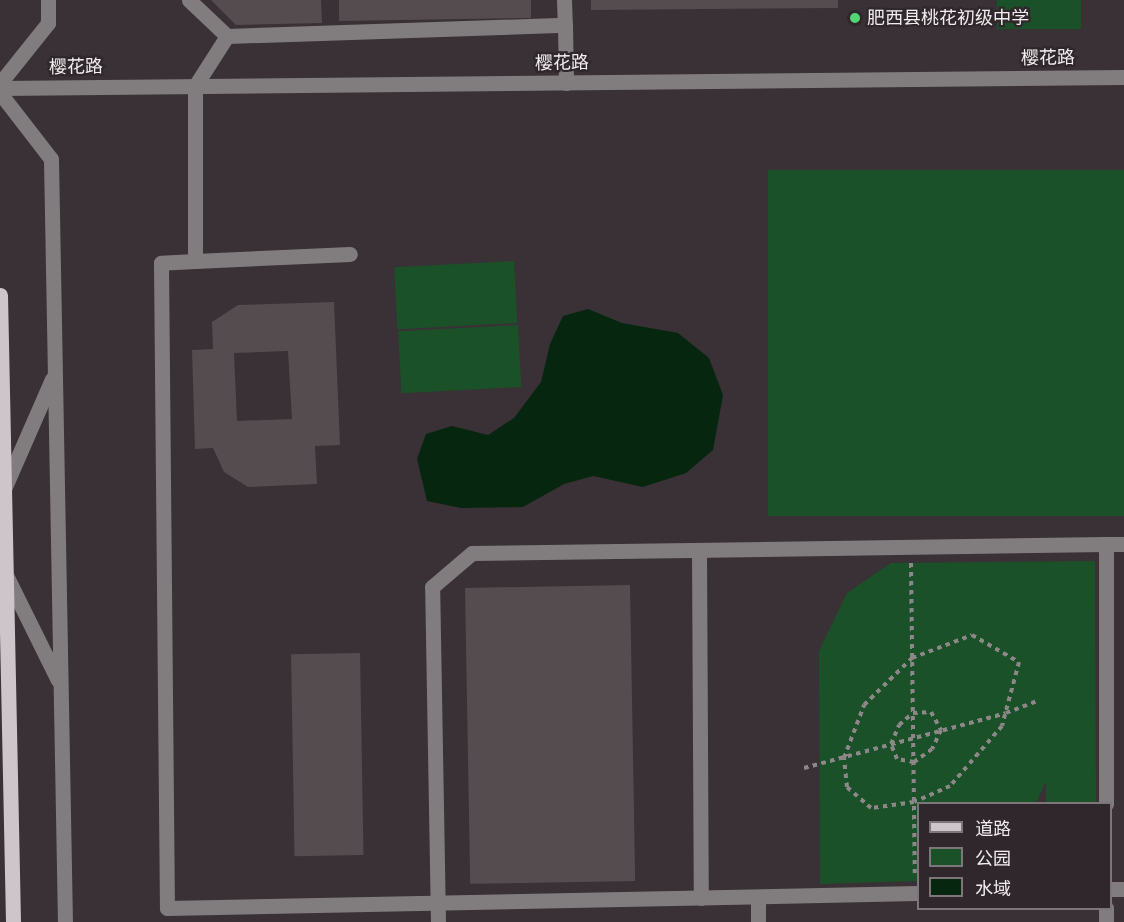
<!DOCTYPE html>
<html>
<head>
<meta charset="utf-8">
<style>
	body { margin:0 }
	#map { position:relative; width:1124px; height:922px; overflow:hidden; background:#393135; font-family:"DM Sans","Noto Sans SC",sans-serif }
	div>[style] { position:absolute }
	.green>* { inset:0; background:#1b5128; transform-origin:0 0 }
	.water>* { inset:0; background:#07260f }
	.building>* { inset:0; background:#554c50; transform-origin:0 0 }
	.path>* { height:4px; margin-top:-2px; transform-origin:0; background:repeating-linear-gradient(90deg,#8d878a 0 4.5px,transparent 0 9px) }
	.minor>* { height:15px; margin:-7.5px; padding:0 7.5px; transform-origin:7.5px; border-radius:7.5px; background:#817d7f }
	.major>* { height:15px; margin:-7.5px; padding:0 7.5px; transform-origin:7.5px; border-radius:7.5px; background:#cec5ca }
	.dots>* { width:16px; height:16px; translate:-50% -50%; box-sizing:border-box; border:3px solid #2f272b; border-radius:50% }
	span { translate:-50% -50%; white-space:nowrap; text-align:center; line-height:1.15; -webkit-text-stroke:4.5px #2f272b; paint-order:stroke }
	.poi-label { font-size:18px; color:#f1ecee }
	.left { translate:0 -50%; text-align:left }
	.street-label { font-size:18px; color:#f1ecee }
	.legend { position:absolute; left:917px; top:802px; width:195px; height:108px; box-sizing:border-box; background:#2f272b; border:2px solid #7d7679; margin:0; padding:8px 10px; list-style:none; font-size:18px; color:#f1ecee }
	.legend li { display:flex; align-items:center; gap:12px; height:30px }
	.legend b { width:30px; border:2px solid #7d7679 }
</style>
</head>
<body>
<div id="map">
	<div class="green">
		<i style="left:997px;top:0;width:84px;height:29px"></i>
		<i style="left:1124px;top:170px;width:346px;height:356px;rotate:90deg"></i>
		<i style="left:514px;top:261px;width:62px;height:120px;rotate:87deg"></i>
		<i style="left:518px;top:325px;width:62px;height:120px;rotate:87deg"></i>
		<i style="clip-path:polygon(1095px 561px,1096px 803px,1046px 803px,1046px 781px,1036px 803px,918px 804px,918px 881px,820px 884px,819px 651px,847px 593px,891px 563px)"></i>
	</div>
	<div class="water">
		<i style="clip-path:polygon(588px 309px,622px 323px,678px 333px,709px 358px,723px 395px,713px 450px,686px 473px,643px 487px,593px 476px,564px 484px,523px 507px,461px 508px,427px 501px,417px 459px,426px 434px,452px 426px,488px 435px,514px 418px,541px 382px,550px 344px,563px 316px)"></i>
	</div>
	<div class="building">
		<i style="clip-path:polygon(211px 0,321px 0,322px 23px,236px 25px)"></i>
		<i style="clip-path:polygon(339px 0,531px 0,531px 18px,339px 21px)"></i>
		<i style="clip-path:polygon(591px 0,838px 0,838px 8px,591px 10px)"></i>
		<i style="clip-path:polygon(evenodd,334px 302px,340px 445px,315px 446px,317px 484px,248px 487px,224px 472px,213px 448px,195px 449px,192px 350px,213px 349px,212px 322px,238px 305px,334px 302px,288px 351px,292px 419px,237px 421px,234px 353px,288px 351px)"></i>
		<i style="left:630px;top:585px;width:296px;height:165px;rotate:89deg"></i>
		<i style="left:360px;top:653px;width:202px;height:69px;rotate:89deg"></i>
	</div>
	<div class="path">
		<i style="left:911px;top:563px;width:313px;rotate:89.3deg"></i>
		<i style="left:972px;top:635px;width:54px;rotate:29.9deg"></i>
		<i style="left:1019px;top:662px;width:66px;rotate:104.9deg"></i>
		<i style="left:1002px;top:726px;width:79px;rotate:130.9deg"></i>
		<i style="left:950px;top:786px;width:39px;rotate:156deg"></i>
		<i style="left:914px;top:802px;width:43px;rotate:172.1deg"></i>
		<i style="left:871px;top:808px;width:32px;rotate:-139deg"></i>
		<i style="left:847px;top:787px;width:29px;rotate:-96deg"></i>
		<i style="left:844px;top:758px;width:57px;rotate:-69.3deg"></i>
		<i style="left:864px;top:705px;width:67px;rotate:-44.4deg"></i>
		<i style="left:912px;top:658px;width:64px;rotate:-21deg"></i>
		<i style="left:931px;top:712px;width:21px;rotate:61deg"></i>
		<i style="left:941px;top:730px;width:21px;rotate:115deg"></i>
		<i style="left:932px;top:749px;width:22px;rotate:144deg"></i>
		<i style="left:914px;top:762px;width:17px;rotate:-170deg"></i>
		<i style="left:897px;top:759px;width:16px;rotate:-112deg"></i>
		<i style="left:891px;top:744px;width:21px;rotate:-67deg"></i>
		<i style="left:899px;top:725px;width:18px;rotate:-41deg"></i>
		<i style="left:913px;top:713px;width:18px;rotate:-3deg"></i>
		<i style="left:804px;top:768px;width:209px;rotate:-15.2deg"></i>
		<i style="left:1006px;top:713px;width:33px;rotate:-21deg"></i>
	</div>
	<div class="minor">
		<i style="left:189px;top:0;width:52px;rotate:43.5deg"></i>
		<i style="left:227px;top:36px;width:338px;rotate:-1.9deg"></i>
		<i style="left:565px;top:25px;width:58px;rotate:89deg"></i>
		<i style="left:564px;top:0;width:25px;rotate:88deg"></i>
		<i style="left:227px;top:36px;width:59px;rotate:122.6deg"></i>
		<i style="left:195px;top:86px;width:175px;rotate:90deg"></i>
		<i style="left:195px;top:261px;width:155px;rotate:-2.6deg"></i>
		<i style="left:0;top:83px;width:77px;rotate:-51.3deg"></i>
		<i style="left:48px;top:23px;width:23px;rotate:-90deg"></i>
		<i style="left:0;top:88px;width:1124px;rotate:-0.56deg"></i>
		<i style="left:0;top:93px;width:83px;rotate:52.3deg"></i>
		<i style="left:51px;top:159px;width:763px;rotate:88.95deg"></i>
		<i style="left:195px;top:261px;width:34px;rotate:177deg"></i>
		<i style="left:161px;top:263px;width:645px;rotate:89.47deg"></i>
		<i style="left:167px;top:908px;width:751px;rotate:-1.14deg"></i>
		<i style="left:4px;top:489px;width:120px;rotate:-66.4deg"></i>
		<i style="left:1106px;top:544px;width:18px"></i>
		<i style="left:699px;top:550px;width:348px;rotate:89.7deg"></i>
		<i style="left:6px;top:575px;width:117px;rotate:63.7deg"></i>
		<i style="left:1110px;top:889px;width:14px"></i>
		<i style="left:758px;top:897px;width:25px;rotate:90deg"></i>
		<i style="left:1106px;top:908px;width:14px;rotate:90deg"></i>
		<i style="left:438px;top:922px;width:335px;rotate:-91deg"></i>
		<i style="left:432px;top:587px;width:52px;rotate:-40.4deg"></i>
		<i style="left:472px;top:553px;width:634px;rotate:-0.81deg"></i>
		<i style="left:1106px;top:544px;width:260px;rotate:90deg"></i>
	</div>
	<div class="major">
		<i style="left:0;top:295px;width:627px;rotate:88.81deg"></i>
	</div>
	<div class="dots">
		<i style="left:855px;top:18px;background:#52d673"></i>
	</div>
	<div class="poi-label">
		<span class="left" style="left:867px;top:18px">肥西县桃花初级中学</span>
	</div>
	<div class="street-label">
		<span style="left:1048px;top:58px;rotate:-1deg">樱花路</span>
		<span style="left:562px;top:63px;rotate:-1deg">樱花路</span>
		<span style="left:76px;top:67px;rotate:-1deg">樱花路</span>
	</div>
	<ul class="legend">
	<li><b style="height:8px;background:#cec5ca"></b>道路</li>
	<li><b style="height:16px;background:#1b5128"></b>公园</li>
	<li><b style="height:16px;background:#07260f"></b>水域</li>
	</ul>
</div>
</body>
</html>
